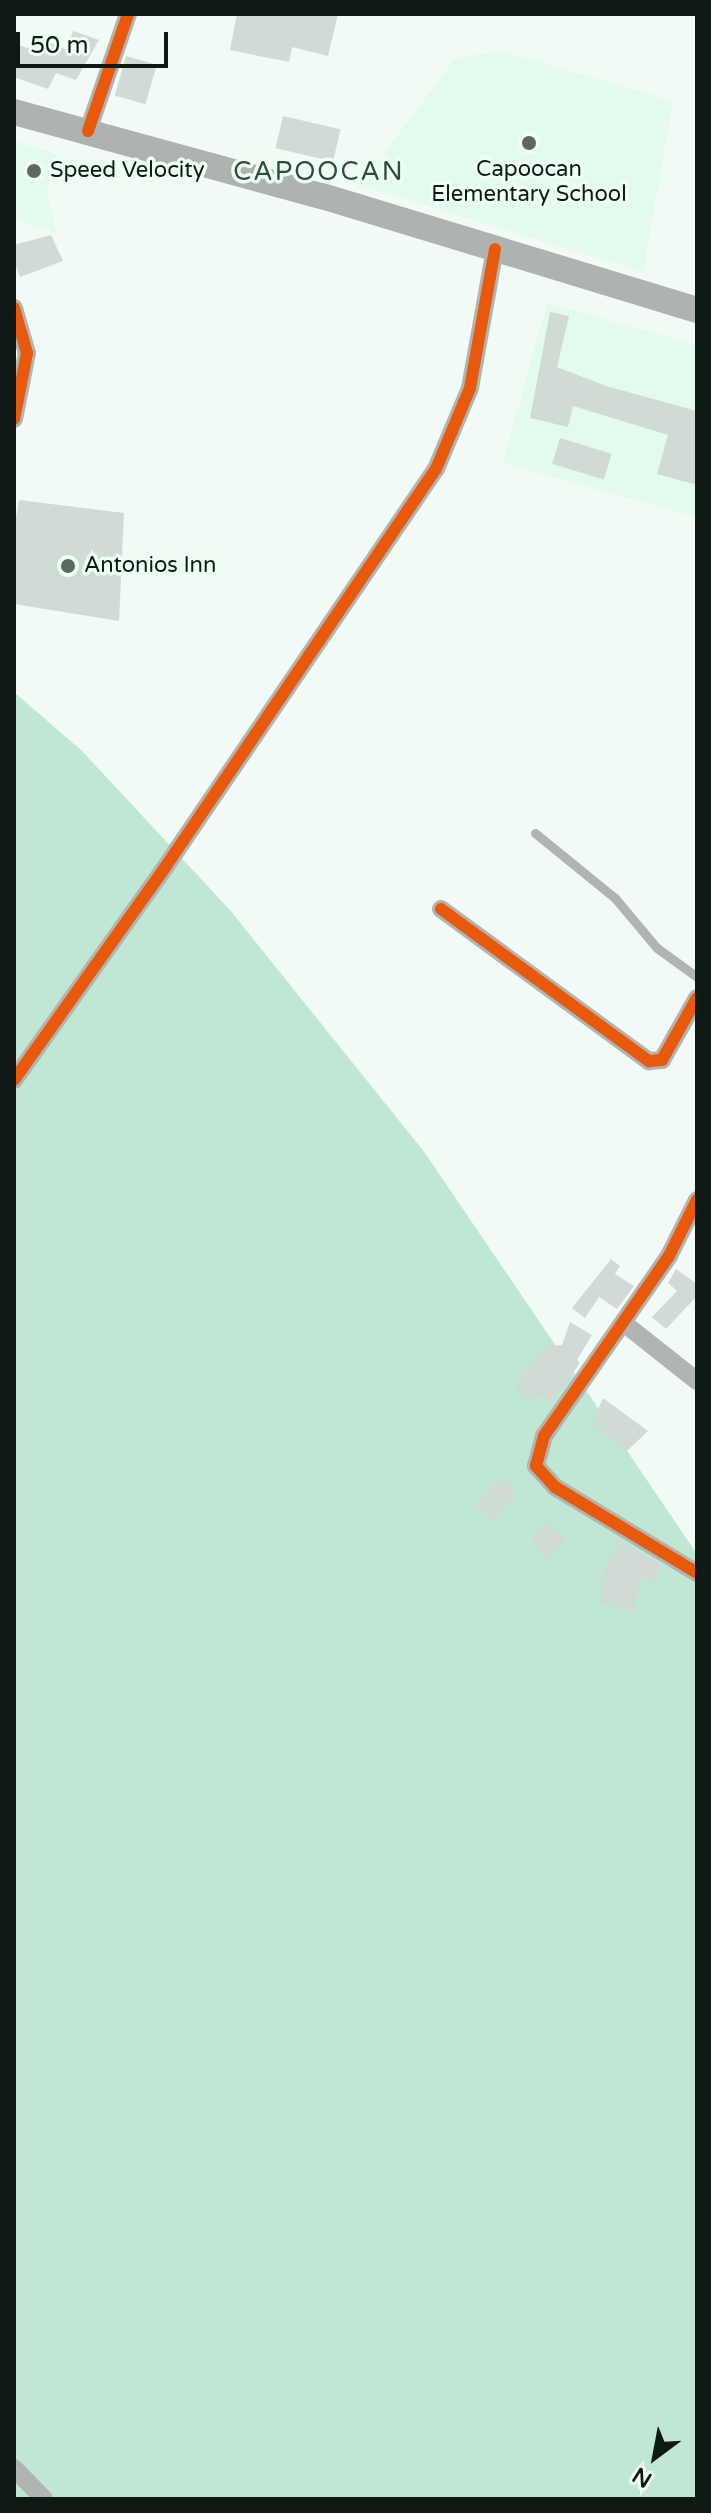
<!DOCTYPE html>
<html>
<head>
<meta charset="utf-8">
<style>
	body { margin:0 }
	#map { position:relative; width:711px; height:2513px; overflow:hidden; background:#f1faf5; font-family:"Varela Round",sans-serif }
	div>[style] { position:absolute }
	.built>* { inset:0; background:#e2fbed }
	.green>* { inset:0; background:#c0e7d3 }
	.building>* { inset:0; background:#d1dbd6; transform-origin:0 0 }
	.service>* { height:9px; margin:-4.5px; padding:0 4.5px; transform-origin:4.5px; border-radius:4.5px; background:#b0b4b2 }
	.minor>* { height:18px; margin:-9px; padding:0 9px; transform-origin:9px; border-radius:9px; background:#b0b4b2 }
	.secondary>* { height:26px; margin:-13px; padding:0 13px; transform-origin:13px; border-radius:13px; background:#aeb3b0 }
	.cycleway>* { height:12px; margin:-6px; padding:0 6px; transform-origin:6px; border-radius:6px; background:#e8590c }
	.dots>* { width:22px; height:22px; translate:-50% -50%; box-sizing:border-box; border:4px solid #edfef5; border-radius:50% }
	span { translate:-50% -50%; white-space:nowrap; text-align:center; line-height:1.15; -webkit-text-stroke:7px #edfef5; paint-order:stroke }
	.poi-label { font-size:22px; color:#0f1914 }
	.left { translate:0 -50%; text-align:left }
	.quarter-label { font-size:26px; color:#324a3e; letter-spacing:2px }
	.frame { position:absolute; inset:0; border:16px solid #0f1914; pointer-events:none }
	.north { position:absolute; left:615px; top:2417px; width:80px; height:80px; -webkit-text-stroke:6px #edfef5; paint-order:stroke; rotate:212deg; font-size:22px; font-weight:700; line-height:32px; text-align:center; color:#0f1914 }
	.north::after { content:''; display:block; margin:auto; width:28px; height:36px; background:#0f1914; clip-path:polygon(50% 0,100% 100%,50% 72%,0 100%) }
	.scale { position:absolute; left:16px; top:32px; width:152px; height:36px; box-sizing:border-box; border:4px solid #0f1914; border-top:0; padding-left:10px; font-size:24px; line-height:28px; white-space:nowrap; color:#0f1914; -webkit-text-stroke:6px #edfef5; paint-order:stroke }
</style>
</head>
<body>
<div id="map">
	<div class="built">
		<i style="clip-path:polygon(501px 51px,673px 101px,643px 272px,360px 185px,456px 58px)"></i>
		<i style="clip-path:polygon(14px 141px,57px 154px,47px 194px,56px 233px,14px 219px)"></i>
		<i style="clip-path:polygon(547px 303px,697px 345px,697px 517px,503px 463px)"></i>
	</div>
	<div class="green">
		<i style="clip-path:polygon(14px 692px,82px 751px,230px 910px,425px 1153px,697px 1554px,697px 2499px,14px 2499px)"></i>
	</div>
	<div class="building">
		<i style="clip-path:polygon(237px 14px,338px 14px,328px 56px,292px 47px,289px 62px,230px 50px)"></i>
		<i style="clip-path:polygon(73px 31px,99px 40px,76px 80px,56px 73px,48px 89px,14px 77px,14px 44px,41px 52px,45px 40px,67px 50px)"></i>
		<i style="left:126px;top:56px;width:32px;height:41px;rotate:16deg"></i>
		<i style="left:283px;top:116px;width:59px;height:33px;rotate:13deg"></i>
		<i style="clip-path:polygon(51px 235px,63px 261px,20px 277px,14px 261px,14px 245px)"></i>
		<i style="clip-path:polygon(550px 312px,569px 316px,557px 367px,606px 386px,697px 411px,697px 485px,657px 474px,668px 435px,573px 406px,568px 427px,530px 418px)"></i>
		<i style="left:560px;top:438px;width:54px;height:27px;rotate:17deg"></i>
		<i style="clip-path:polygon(19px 500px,124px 513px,119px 621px,14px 604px,14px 529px)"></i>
		<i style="clip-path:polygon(611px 1259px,620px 1266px,615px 1274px,634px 1286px,617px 1309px,599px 1297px,585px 1318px,572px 1308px)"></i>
		<i style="clip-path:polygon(676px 1269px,697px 1284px,697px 1296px,666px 1329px,652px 1317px,677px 1291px,668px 1283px)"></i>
		<i style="clip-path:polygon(570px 1322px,592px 1335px,577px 1360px,580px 1363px,551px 1404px,539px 1394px,531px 1401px,514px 1388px,545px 1346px,562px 1345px)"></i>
		<i style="clip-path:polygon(603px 1398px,648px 1431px,627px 1451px,591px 1425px)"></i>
		<i style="clip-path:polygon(500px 1478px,516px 1491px,494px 1521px,475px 1505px)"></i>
		<i style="clip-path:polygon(545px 1522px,567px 1540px,547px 1560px,531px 1539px)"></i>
		<i style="clip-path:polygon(622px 1542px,661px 1565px,653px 1582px,641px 1577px,634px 1613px,599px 1602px,604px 1586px,599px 1585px,608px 1562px)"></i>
	</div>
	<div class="service">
		<i style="left:535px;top:833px;width:103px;rotate:39.1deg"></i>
		<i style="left:615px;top:898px;width:65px;rotate:50deg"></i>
		<i style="left:657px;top:948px;width:49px;rotate:35.9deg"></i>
	</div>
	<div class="minor">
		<i style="left:88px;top:131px;width:124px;rotate:-71.1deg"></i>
		<i style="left:14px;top:308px;width:47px;rotate:73.9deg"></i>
		<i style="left:27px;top:353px;width:67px;rotate:101.1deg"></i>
		<i style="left:441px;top:909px;width:258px;rotate:36.2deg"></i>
		<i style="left:649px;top:1061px;width:13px;rotate:-4deg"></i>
		<i style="left:662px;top:1060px;width:71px;rotate:-60.6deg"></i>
		<i style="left:14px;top:1080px;width:262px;rotate:-54.6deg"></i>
		<i style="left:166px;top:866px;width:480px;rotate:-55.8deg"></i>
		<i style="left:436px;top:469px;width:88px;rotate:-67.2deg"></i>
		<i style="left:470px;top:388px;width:141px;rotate:-79.8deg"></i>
		<i style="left:697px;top:1200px;width:63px;rotate:116.6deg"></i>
		<i style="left:669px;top:1256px;width:219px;rotate:124.8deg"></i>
		<i style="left:544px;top:1436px;width:31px;rotate:105deg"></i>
		<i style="left:536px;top:1466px;width:28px;rotate:48deg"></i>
		<i style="left:555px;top:1487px;width:166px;rotate:31.2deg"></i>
		<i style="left:625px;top:1324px;width:92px;rotate:38.4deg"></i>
		<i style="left:14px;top:2468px;width:43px;rotate:45.9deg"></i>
	</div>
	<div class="secondary">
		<i style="left:14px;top:112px;width:319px;rotate:15.3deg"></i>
		<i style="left:322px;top:196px;width:392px;rotate:16.9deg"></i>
	</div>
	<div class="cycleway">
		<i style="left:88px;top:131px;width:124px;rotate:-71.1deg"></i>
		<i style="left:14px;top:308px;width:47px;rotate:73.9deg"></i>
		<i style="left:27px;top:353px;width:67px;rotate:101.1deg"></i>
		<i style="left:441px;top:909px;width:258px;rotate:36.2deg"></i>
		<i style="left:649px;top:1061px;width:13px;rotate:-4deg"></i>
		<i style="left:662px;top:1060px;width:71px;rotate:-60.6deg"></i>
		<i style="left:14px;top:1080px;width:262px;rotate:-54.6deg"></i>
		<i style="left:166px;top:866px;width:480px;rotate:-55.8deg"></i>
		<i style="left:436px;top:469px;width:88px;rotate:-67.2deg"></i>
		<i style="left:470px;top:388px;width:141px;rotate:-79.8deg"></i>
		<i style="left:697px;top:1200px;width:63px;rotate:116.6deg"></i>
		<i style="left:669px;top:1256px;width:219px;rotate:124.8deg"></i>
		<i style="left:544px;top:1436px;width:31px;rotate:105deg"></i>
		<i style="left:536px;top:1466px;width:28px;rotate:48deg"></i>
		<i style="left:555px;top:1487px;width:166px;rotate:31.2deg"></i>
	</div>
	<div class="dots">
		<i style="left:529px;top:143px;background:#5e6863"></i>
		<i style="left:34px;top:171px;background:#5e6863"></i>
		<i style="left:68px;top:566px;background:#5e6863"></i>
	</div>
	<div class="poi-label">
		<span style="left:529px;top:182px">Capoocan<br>Elementary School</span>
		<span class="left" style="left:50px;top:171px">Speed Velocity</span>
		<span class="left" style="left:84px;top:566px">Antonios Inn</span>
	</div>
	<div class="quarter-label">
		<span style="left:319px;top:172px">CAPOOCAN</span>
	</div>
	<div class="frame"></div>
	<div class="north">N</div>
	<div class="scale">50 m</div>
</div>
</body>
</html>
